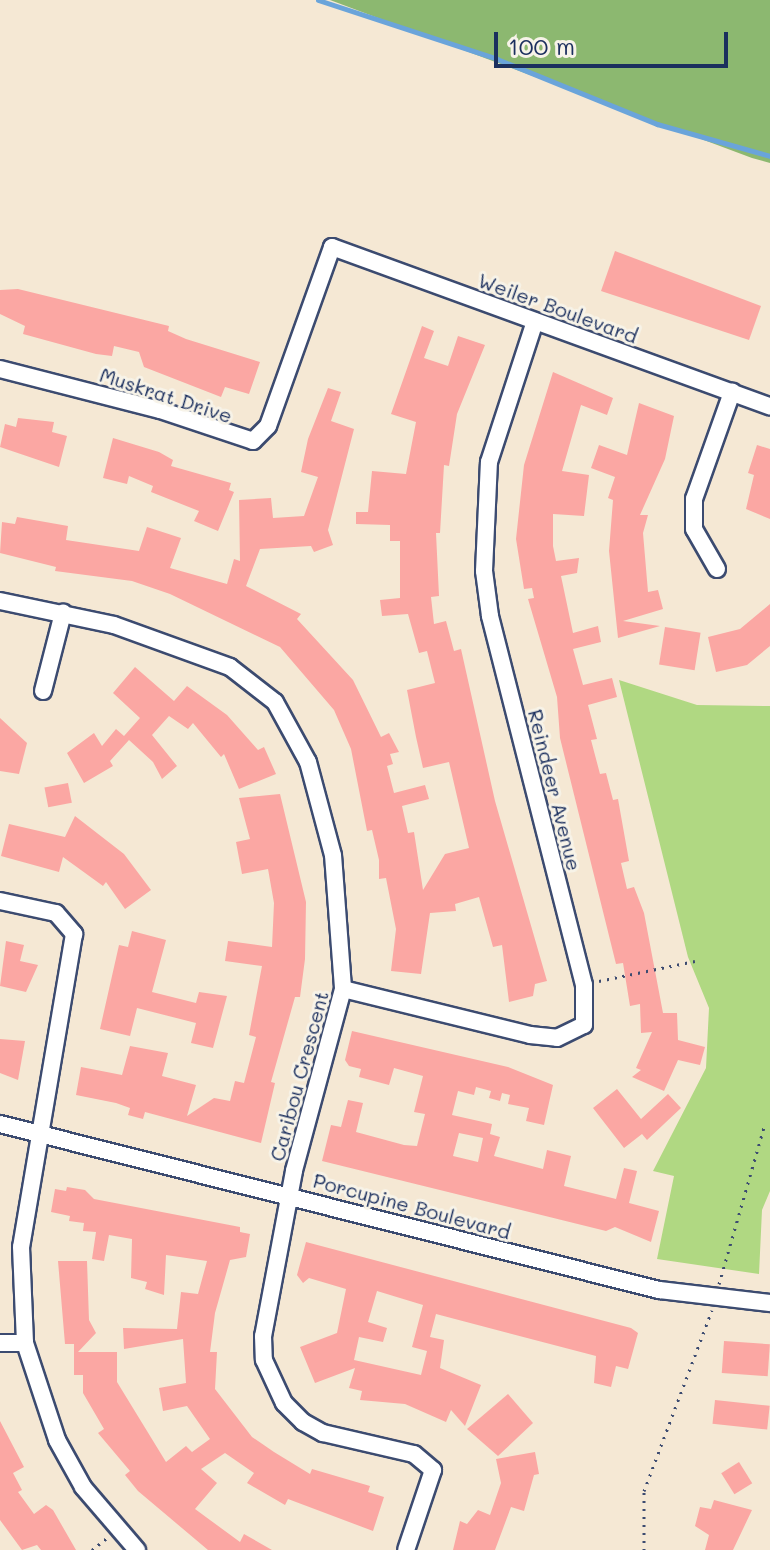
<!DOCTYPE html>
<html>
<head>
<meta charset="utf-8">
<style>
	body { margin:0 }
	#map { position:relative; width:770px; height:1550px; overflow:hidden; background:#f5e8d4; font-family:Mali,sans-serif }
	div>[style] { position:absolute }
	.green>* { inset:0; background:#b0d882 }
	.forest>* { inset:0; background:#8cb870 }
	.stream>* { height:5px; margin:-2.5px; padding:0 2.5px; transform-origin:2.5px; border-radius:2.5px; background:#6aa4da }
	.building>* { inset:0; background:#fba7a3; transform-origin:0 0 }
	.path>* { height:3px; margin-top:-1.5px; transform-origin:0; background:repeating-linear-gradient(90deg,#3c4b70 0 2px,transparent 0 8px) }
	.roads { filter:drop-shadow(2px 0 #3c4b70) drop-shadow(-2px 0 #3c4b70) drop-shadow(0 2px #3c4b70) drop-shadow(0 -2px #3c4b70) }
	.street>* { height:16px; margin:-8px; padding:0 8px; transform-origin:8px; border-radius:8px; background:#fff }
	span { translate:-50% -50%; white-space:nowrap; text-align:center; line-height:1.15; -webkit-text-stroke:6px #f7f3e8; paint-order:stroke }
	.street-label { font-size:20px; color:#1b2f5e }
	.scale { position:absolute; left:494px; top:32px; width:234px; height:36px; box-sizing:border-box; border:4px solid #1b2f5e; border-top:0; padding-left:10px; font-size:24px; line-height:28px; white-space:nowrap; color:#1b2f5e; -webkit-text-stroke:6px #f7f3e8; paint-order:stroke }
</style>
</head>
<body>
<div id="map">
	<div class="green">
		<i style="clip-path:polygon(619px 680px,697px 705px,770px 706px,770px 1191px,762px 1210px,759px 1274px,657px 1259px,674px 1176px,653px 1171px,706px 1068px,709px 1008px,688px 957px)"></i>
	</div>
	<div class="forest">
		<i style="clip-path:polygon(330px 0,770px 0,770px 163px,752px 158px)"></i>
	</div>
	<div class="stream">
		<i style="left:318px;top:0;width:188px;rotate:18.2deg"></i>
		<i style="left:497px;top:59px;width:173px;rotate:22.1deg"></i>
		<i style="left:657px;top:124px;width:117px;rotate:15.8deg"></i>
	</div>
	<div class="building">
		<i style="clip-path:polygon(615px 251px,761px 306px,749px 340px,601px 291px)"></i>
		<i style="clip-path:polygon(18px 289px,169px 326px,168px 331px,186px 339px,260px 362px,249px 394px,225px 387px,221px 397px,144px 367px,139px 352px,114px 346px,112px 356px,96px 354px,23px 334px,25px 326px,0 314px,0 290px)"></i>
		<i style="clip-path:polygon(422px 326px,434px 331px,424px 358px,448px 366px,458px 336px,485px 345px,457px 414px,449px 466px,444px 465px,440px 533px,436px 533px,439px 596px,431px 597px,434px 624px,446px 621px,454px 651px,461px 649px,495px 801px,547px 981px,535px 984px,533px 996px,509px 1002px,502px 945px,493px 947px,479px 897px,455px 904px,456px 911px,430px 913px,421px 974px,391px 971px,396px 929px,386px 878px,379px 879px,379px 860px,372px 830px,367px 831px,351px 749px,334px 710px,280px 647px,170px 594px,132px 581px,55px 571px,56px 567px,0 553px,2px 522px,15px 524px,17px 517px,68px 526px,66px 540px,139px 551px,147px 527px,181px 538px,170px 568px,227px 584px,234px 559px,240px 561px,239px 500px,271px 498px,273px 518px,304px 516px,318px 477px,301px 472px,308px 439px,328px 388px,341px 392px,331px 421px,354px 429px,328px 530px,333px 545px,314px 552px,311px 546px,260px 549px,246px 586px,301px 614px,297px 619px,353px 680px,381px 737px,389px 733px,399px 752px,390px 754px,393px 764px,387px 766px,394px 793px,425px 785px,429px 799px,402px 806px,408px 833px,414px 832px,423px 890px,445px 854px,469px 848px,449px 762px,423px 768px,416px 737px,407px 690px,435px 683px,427px 651px,419px 653px,408px 614px,382px 616px,380px 600px,400px 598px,400px 541px,390px 541px,390px 525px,356px 524px,356px 512px,368px 512px,372px 471px,406px 474px,416px 422px,391px 414px)"></i>
		<i style="clip-path:polygon(553px 372px,613px 398px,607px 415px,581px 405px,562px 471px,589px 475px,584px 516px,553px 514px,553px 546px,556px 561px,579px 558px,577px 573px,561px 576px,573px 633px,598px 626px,601px 642px,573px 649px,583px 685px,612px 678px,617px 697px,588px 705px,597px 739px,591px 740px,600px 774px,606px 773px,613px 800px,618px 799px,629px 861px,621px 863px,627px 889px,634px 887px,644px 913px,663px 1013px,677px 1013px,678px 1040px,705px 1047px,700px 1065px,678px 1060px,664px 1091px,632px 1077px,641px 1070px,636px 1068px,652px 1032px,641px 1033px,640px 1004px,630px 1006px,623px 963px,616px 964px,560px 738px,557px 697px,528px 599px,534px 598px,532px 588px,524px 589px,516px 539px,524px 465px)"></i>
		<i style="clip-path:polygon(639px 403px,674px 416px,665px 459px,640px 515px,648px 515px,643px 533px,648px 592px,658px 590px,663px 609px,623px 621px,660px 626px,618px 638px,609px 551px,613px 500px,608px 498px,615px 477px,591px 468px,599px 445px,627px 455px)"></i>
		<i style="clip-path:polygon(18px 418px,54px 422px,52px 432px,67px 436px,59px 467px,0 447px,5px 424px,16px 427px)"></i>
		<i style="clip-path:polygon(113px 438px,159px 452px,173px 460px,171px 466px,231px 483px,229px 490px,234px 492px,218px 531px,194px 521px,199px 511px,151px 492px,153px 486px,129px 476px,127px 484px,103px 478px)"></i>
		<i style="clip-path:polygon(757px 445px,770px 449px,770px 519px,746px 509px,754px 475px,748px 473px)"></i>
		<i style="clip-path:polygon(770px 604px,770px 646px,747px 665px,716px 672px,708px 637px,740px 629px)"></i>
		<i style="left:665px;top:627px;width:36px;height:38px;rotate:9deg"></i>
		<i style="clip-path:polygon(135px 667px,174px 701px,187px 686px,227px 715px,258px 750px,264px 747px,276px 774px,239px 789px,224px 754px,221px 757px,193px 723px,188px 729px,169px 716px,152px 735px,177px 766px,162px 779px,153px 762px,129px 740px,110px 761px,113px 766px,84px 783px,67px 753px,94px 733px,102px 746px,116px 729px,124px 736px,140px 718px,113px 693px)"></i>
		<i style="clip-path:polygon(0 718px,27px 743px,19px 774px,0 771px)"></i>
		<i style="left:68px;top:783px;width:20px;height:24px;rotate:79deg"></i>
		<i style="clip-path:polygon(280px 794px,306px 902px,305px 959px,300px 997px,295px 997px,271px 1082px,275px 1083px,261px 1143px,145px 1112px,143px 1119px,128px 1115px,130px 1108px,116px 1103px,76px 1095px,81px 1067px,122px 1075px,130px 1046px,168px 1053px,162px 1076px,196px 1085px,187px 1116px,214px 1098px,230px 1101px,235px 1081px,244px 1083px,256px 1037px,249px 1035px,262px 966px,225px 961px,228px 941px,272px 947px,274px 903px,268px 869px,242px 874px,236px 842px,250px 839px,239px 798px)"></i>
		<i style="clip-path:polygon(75px 816px,124px 854px,151px 890px,125px 909px,106px 882px,103px 886px,63px 857px,59px 872px,1px 856px,9px 824px,65px 837px)"></i>
		<i style="clip-path:polygon(132px 931px,166px 940px,152px 992px,196px 1003px,199px 992px,227px 996px,213px 1048px,191px 1043px,196px 1023px,137px 1008px,130px 1036px,100px 1029px,119px 945px,128px 947px)"></i>
		<i style="clip-path:polygon(6px 941px,24px 945px,20px 961px,38px 965px,26px 992px,0 986px)"></i>
		<i style="clip-path:polygon(evenodd,352px 1031px,508px 1067px,553px 1085px,544px 1125px,526px 1121px,529px 1108px,508px 1104px,510px 1095px,502px 1093px,500px 1101px,489px 1098px,491px 1091px,476px 1087px,474px 1095px,458px 1091px,452px 1115px,492px 1124px,490px 1134px,500px 1137px,494px 1156px,543px 1169px,547px 1150px,571px 1156px,564px 1186px,616px 1199px,624px 1168px,637px 1171px,629px 1203px,659px 1211px,651px 1242px,615px 1227px,606px 1231px,322px 1161px,331px 1125px,341px 1127px,348px 1100px,363px 1103px,356px 1132px,404px 1145px,417px 1146px,425px 1114px,414px 1112px,423px 1076px,394px 1068px,389px 1085px,359px 1077px,361px 1069px,349px 1066px,345px 1060px,352px 1031px,459px 1133px,483px 1138px,478px 1162px,453px 1156px,459px 1133px)"></i>
		<i style="clip-path:polygon(0 1039px,25px 1041px,18px 1080px,0 1073px)"></i>
		<i style="clip-path:polygon(617px 1089px,641px 1119px,668px 1094px,681px 1108px,647px 1140px,642px 1134px,624px 1148px,593px 1108px)"></i>
		<i style="clip-path:polygon(67px 1187px,85px 1190px,94px 1199px,240px 1227px,240px 1232px,250px 1234px,246px 1257px,230px 1260px,215px 1313px,210px 1352px,217px 1352px,215px 1389px,252px 1437px,274px 1452px,310px 1474px,312px 1469px,370px 1486px,368px 1492px,384px 1497px,373px 1531px,288px 1499px,285px 1505px,247px 1483px,254px 1473px,225px 1453px,201px 1469px,217px 1483px,195px 1509px,240px 1542px,244px 1534px,272px 1550px,208px 1550px,138px 1491px,125px 1475px,130px 1471px,98px 1433px,104px 1429px,83px 1393px,83px 1375px,74px 1375px,74px 1344px,65px 1344px,58px 1261px,87px 1261px,89px 1320px,96px 1333px,78px 1352px,117px 1352px,117px 1382px,166px 1462px,186px 1446px,192px 1452px,210px 1439px,187px 1406px,163px 1411px,159px 1388px,186px 1383px,183px 1339px,124px 1349px,123px 1328px,177px 1329px,181px 1292px,198px 1294px,207px 1261px,166px 1255px,164px 1295px,145px 1289px,147px 1282px,131px 1278px,132px 1239px,109px 1235px,104px 1261px,92px 1259px,96px 1232px,83px 1231px,84px 1223px,69px 1221px,70px 1216px,51px 1212px,55px 1189px,66px 1191px)"></i>
		<i style="clip-path:polygon(evenodd,306px 1242px,631px 1328px,638px 1333px,628px 1369px,616px 1366px,611px 1387px,594px 1383px,596px 1356px,436px 1314px,430px 1337px,444px 1340px,440px 1368px,481px 1385px,465px 1426px,451px 1410px,446px 1422px,405px 1404px,360px 1400px,362px 1391px,349px 1388px,355px 1368px,315px 1383px,300px 1347px,337px 1333px,346px 1289px,309px 1278px,303px 1283px,297px 1275px,306px 1242px,377px 1291px,423px 1305px,412px 1347px,427px 1351px,421px 1375px,354px 1360px,359px 1337px,383px 1342px,387px 1328px,368px 1322px,377px 1291px)"></i>
		<i style="left:724px;top:1341px;width:46px;height:32px;rotate:4deg"></i>
		<i style="clip-path:polygon(508px 1394px,533px 1423px,498px 1456px,467px 1429px)"></i>
		<i style="left:715px;top:1400px;width:55px;height:24px;rotate:6deg"></i>
		<i style="clip-path:polygon(0 1421px,24px 1467px,13px 1473px,22px 1490px,18px 1492px,34px 1514px,46px 1505px,53px 1510px,76px 1550px,41px 1550px,37px 1545px,22px 1550px,0 1520px)"></i>
		<i style="clip-path:polygon(535px 1452px,539px 1474px,534px 1475px,524px 1511px,511px 1507px,495px 1550px,453px 1550px,460px 1521px,467px 1524px,478px 1510px,490px 1515px,501px 1483px,496px 1459px)"></i>
		<i style="left:739px;top:1462px;width:25px;height:21px;rotate:58deg"></i>
		<i style="clip-path:polygon(714px 1500px,752px 1510px,733px 1550px,705px 1550px,709px 1535px,695px 1526px,700px 1507px,711px 1509px)"></i>
	</div>
	<div class="path">
		<i style="left:599px;top:981px;width:98px;rotate:-11.8deg"></i>
		<i style="left:719px;top:1284px;width:163px;rotate:-74deg"></i>
		<i style="left:92px;top:1550px;width:21px;rotate:-39deg"></i>
		<i style="left:644px;top:1550px;width:59px;rotate:-90deg"></i>
		<i style="left:644px;top:1491px;width:193px;rotate:-69.4deg"></i>
	</div>
	<div class="roads">
		<div class="street">
			<i style="left:0;top:369px;width:165px;rotate:14.4deg"></i>
			<i style="left:160px;top:410px;width:98px;rotate:18.4deg"></i>
			<i style="left:253px;top:441px;width:21px;rotate:-45deg"></i>
			<i style="left:268px;top:426px;width:190px;rotate:-70.3deg"></i>
			<i style="left:332px;top:247px;width:466px;rotate:20deg"></i>
			<i style="left:717px;top:569px;width:46px;rotate:-119.9deg"></i>
			<i style="left:694px;top:529px;width:30px;rotate:-90deg"></i>
			<i style="left:694px;top:499px;width:114px;rotate:-70.4deg"></i>
			<i style="left:0;top:601px;width:116px;rotate:11.9deg"></i>
			<i style="left:114px;top:625px;width:123px;rotate:19.9deg"></i>
			<i style="left:230px;top:667px;width:57px;rotate:37.9deg"></i>
			<i style="left:275px;top:702px;width:68px;rotate:61.2deg"></i>
			<i style="left:308px;top:762px;width:96px;rotate:75deg"></i>
			<i style="left:333px;top:855px;width:134px;rotate:85.7deg"></i>
			<i style="left:343px;top:989px;width:188px;rotate:105.1deg"></i>
			<i style="left:294px;top:1171px;width:168px;rotate:100.6deg"></i>
			<i style="left:263px;top:1336px;width:24px;rotate:88deg"></i>
			<i style="left:264px;top:1360px;width:47px;rotate:65.1deg"></i>
			<i style="left:284px;top:1403px;width:27px;rotate:45deg"></i>
			<i style="left:303px;top:1422px;width:23px;rotate:29deg"></i>
			<i style="left:323px;top:1433px;width:93px;rotate:13deg"></i>
			<i style="left:414px;top:1454px;width:25px;rotate:40deg"></i>
			<i style="left:433px;top:1470px;width:84px;rotate:108.6deg"></i>
			<i style="left:43px;top:691px;width:81px;rotate:-75.6deg"></i>
			<i style="left:0;top:901px;width:57px;rotate:12.1deg"></i>
			<i style="left:56px;top:913px;width:28px;rotate:49deg"></i>
			<i style="left:74px;top:934px;width:317px;rotate:99.6deg"></i>
			<i style="left:21px;top:1247px;width:96px;rotate:87.6deg"></i>
			<i style="left:25px;top:1343px;width:102px;rotate:71.7deg"></i>
			<i style="left:57px;top:1440px;width:54px;rotate:61deg"></i>
			<i style="left:83px;top:1487px;width:83px;rotate:49.4deg"></i>
			<i style="left:343px;top:989px;width:193px;rotate:13.8deg"></i>
			<i style="left:530px;top:1035px;width:27px;rotate:6deg"></i>
			<i style="left:557px;top:1038px;width:30px;rotate:-26deg"></i>
			<i style="left:584px;top:1025px;width:40px;rotate:-90deg"></i>
			<i style="left:584px;top:985px;width:381px;rotate:-104.3deg"></i>
			<i style="left:490px;top:616px;width:45px;rotate:-97.6deg"></i>
			<i style="left:484px;top:571px;width:109px;rotate:-87.4deg"></i>
			<i style="left:489px;top:462px;width:148px;rotate:-71.9deg"></i>
			<i style="left:0;top:1124px;width:680px;rotate:14.14deg"></i>
			<i style="left:659px;top:1290px;width:112px;rotate:6.7deg"></i>
			<i style="left:0;top:1343px;width:25px"></i>
		</div>
	</div>
	<div class="street-label">
		<span style="left:558px;top:308px;rotate:20deg">Weiler Boulevard</span>
		<span style="left:166px;top:395px;rotate:18deg">Muskrat Drive</span>
		<span style="left:555px;top:790px;rotate:76deg">Reindeer Avenue</span>
		<span style="left:299px;top:1076px;rotate:-75deg">Caribou Crescent</span>
		<span style="left:412px;top:1206px;rotate:15deg">Porcupine Boulevard</span>
	</div>
	<div class="scale">100 m</div>
</div>
</body>
</html>
